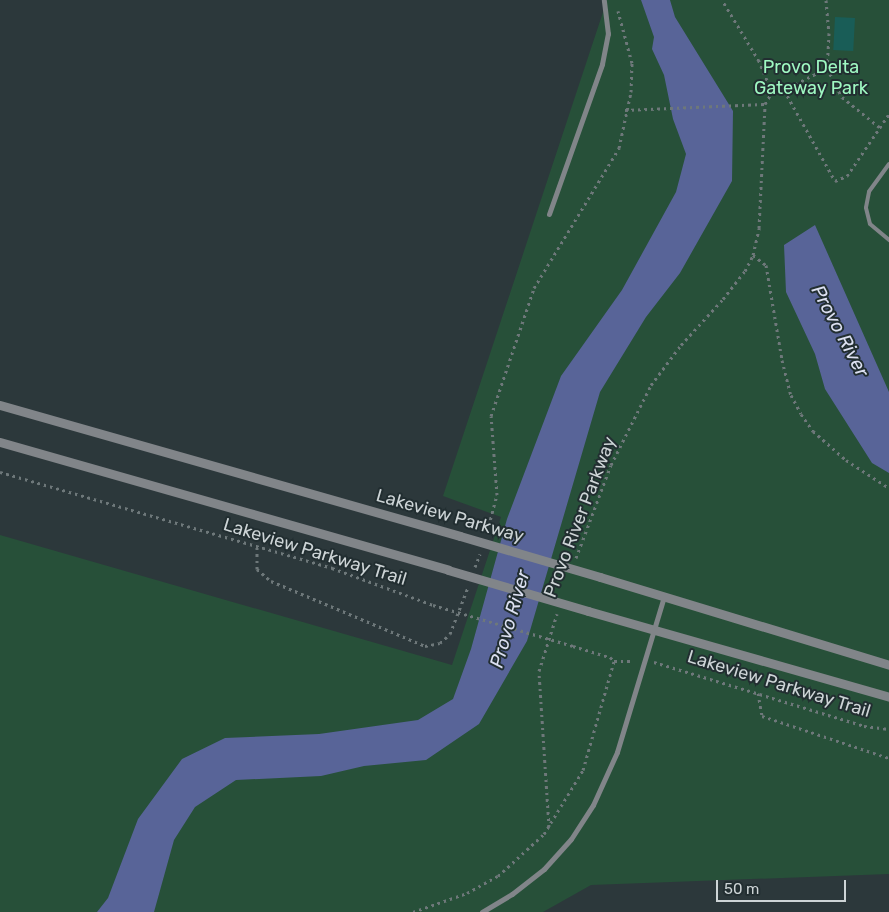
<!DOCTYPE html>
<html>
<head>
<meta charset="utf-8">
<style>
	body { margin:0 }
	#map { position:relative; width:889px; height:912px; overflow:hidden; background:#2c383b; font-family:Rubik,sans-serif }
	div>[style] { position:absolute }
	.green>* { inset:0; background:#275039 }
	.water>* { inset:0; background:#586498 }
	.building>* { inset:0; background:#195d57; transform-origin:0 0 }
	.path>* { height:3px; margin-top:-1.5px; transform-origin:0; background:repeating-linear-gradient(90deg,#6e787a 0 2.5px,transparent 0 6.5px) }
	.service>* { height:4px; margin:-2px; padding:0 2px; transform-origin:2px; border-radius:2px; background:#818589 }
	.minor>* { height:5px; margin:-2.5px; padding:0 2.5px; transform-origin:2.5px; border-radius:2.5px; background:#818589 }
	.tertiary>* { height:9px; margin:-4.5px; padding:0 4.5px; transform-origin:4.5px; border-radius:4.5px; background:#818589 }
	.path-bridge>* { height:3px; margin-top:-1.5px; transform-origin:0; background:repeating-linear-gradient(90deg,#6e787a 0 2.5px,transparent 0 6.5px) }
	.tertiary-bridge>* { height:9px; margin:-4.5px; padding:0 4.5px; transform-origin:4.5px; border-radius:4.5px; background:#818589 }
	span { translate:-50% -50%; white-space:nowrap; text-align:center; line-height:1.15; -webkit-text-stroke:4px #222e31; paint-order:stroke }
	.park-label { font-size:18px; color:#9ff8c2 }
	.street-label { font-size:18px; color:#cdd4d6 }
	.water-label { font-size:19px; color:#dce0f1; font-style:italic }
	.scale { position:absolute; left:716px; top:880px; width:130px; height:22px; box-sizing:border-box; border:2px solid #cdd4d6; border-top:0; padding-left:6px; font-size:15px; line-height:18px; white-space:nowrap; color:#cdd4d6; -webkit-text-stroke:4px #222e31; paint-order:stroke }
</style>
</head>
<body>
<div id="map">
	<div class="green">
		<i style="clip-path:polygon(607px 0,889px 0,889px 874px,591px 885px,543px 912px,0 912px,0 535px,452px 665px,501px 517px,443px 496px)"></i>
	</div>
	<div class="water">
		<i style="clip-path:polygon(641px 0,670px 0,675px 17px,733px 111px,732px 181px,680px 273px,646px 317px,600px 392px,527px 641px,479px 724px,426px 760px,364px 766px,321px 776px,236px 780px,195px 807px,174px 840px,154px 912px,97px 912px,108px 898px,138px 819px,182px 759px,225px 738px,319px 734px,418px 720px,453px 699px,471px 649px,507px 519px,561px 376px,622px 290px,676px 192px,686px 154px,673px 119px,664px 75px,652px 49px,654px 37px)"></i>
		<i style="clip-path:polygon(815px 225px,889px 392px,889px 473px,872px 463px,825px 389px,815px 354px,786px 292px,784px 245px)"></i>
	</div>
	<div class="building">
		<i style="left:835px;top:17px;width:20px;height:33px;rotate:3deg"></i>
	</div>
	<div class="path">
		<i style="left:826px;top:0;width:33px;rotate:85deg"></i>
		<i style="left:829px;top:33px;width:35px;rotate:93deg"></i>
		<i style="left:784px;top:90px;width:104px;rotate:60.7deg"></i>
		<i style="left:835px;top:181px;width:13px;rotate:-23deg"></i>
		<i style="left:847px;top:176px;width:75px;rotate:-55.9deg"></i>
		<i style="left:772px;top:92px;width:12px;rotate:-9deg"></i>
		<i style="left:784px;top:90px;width:48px;rotate:-27.1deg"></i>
		<i style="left:827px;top:68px;width:33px;rotate:63deg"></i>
		<i style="left:842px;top:97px;width:48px;rotate:39deg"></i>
		<i style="left:625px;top:110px;width:140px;rotate:-2.5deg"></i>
		<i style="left:753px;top:255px;width:16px;rotate:38deg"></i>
		<i style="left:766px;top:265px;width:96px;rotate:80.4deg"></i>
		<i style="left:782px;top:360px;width:36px;rotate:76deg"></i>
		<i style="left:791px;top:395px;width:21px;rotate:62deg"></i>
		<i style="left:801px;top:414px;width:21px;rotate:55deg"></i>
		<i style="left:813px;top:431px;width:44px;rotate:41.3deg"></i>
		<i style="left:846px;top:460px;width:51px;rotate:33.1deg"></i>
		<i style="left:0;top:472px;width:346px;rotate:16.1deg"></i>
		<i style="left:332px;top:568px;width:108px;rotate:20.1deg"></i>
		<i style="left:487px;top:532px;width:38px;rotate:-75deg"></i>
		<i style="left:497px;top:495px;width:79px;rotate:-94.3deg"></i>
		<i style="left:491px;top:416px;width:135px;rotate:-71.4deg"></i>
		<i style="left:534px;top:288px;width:164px;rotate:-58.7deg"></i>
		<i style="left:619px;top:148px;width:57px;rotate:-77.9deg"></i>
		<i style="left:631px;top:92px;width:29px;rotate:-88deg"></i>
		<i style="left:632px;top:63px;width:54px;rotate:-105.1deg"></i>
		<i style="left:257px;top:547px;width:22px;rotate:90deg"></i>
		<i style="left:257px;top:569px;width:18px;rotate:41deg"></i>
		<i style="left:271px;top:581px;width:167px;rotate:22.9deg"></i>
		<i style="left:425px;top:646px;width:15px;rotate:-11deg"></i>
		<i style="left:440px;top:643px;width:13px;rotate:-42deg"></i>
		<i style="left:450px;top:634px;width:50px;rotate:-69deg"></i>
		<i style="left:576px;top:558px;width:99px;rotate:-69.4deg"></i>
		<i style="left:611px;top:465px;width:89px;rotate:-63.4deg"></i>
		<i style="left:651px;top:385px;width:50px;rotate:-53.1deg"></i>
		<i style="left:681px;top:345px;width:62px;rotate:-47.6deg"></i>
		<i style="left:723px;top:299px;width:36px;rotate:-52deg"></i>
		<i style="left:745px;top:271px;width:18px;rotate:-63deg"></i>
		<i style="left:753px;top:255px;width:28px;rotate:-77deg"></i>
		<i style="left:759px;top:228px;width:124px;rotate:-87.2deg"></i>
		<i style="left:765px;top:104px;width:14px;rotate:-60deg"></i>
		<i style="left:772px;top:92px;width:34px;rotate:-113deg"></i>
		<i style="left:759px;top:61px;width:71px;rotate:-121.2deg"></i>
		<i style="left:475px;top:567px;width:14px;rotate:-69deg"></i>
		<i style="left:573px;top:646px;width:39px;rotate:17deg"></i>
		<i style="left:610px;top:657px;width:6px;rotate:45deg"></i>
		<i style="left:614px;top:661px;width:19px"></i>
		<i style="left:654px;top:662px;width:220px;rotate:16.9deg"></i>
		<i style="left:864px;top:726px;width:25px;rotate:7deg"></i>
		<i style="left:758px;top:693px;width:23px;rotate:80deg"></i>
		<i style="left:762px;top:716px;width:134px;rotate:18.3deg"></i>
		<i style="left:549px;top:827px;width:156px;rotate:-93.7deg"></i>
		<i style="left:539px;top:671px;width:60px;rotate:-72.5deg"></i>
		<i style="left:413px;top:912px;width:57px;rotate:-19.4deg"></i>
		<i style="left:467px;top:893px;width:35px;rotate:-29deg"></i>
		<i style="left:498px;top:876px;width:62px;rotate:-42.4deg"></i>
		<i style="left:544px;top:834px;width:75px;rotate:-58.6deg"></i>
		<i style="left:583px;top:770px;width:113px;rotate:-74.1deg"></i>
	</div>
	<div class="service">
		<i style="left:889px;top:164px;width:34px;rotate:126deg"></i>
		<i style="left:869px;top:192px;width:16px;rotate:101deg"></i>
		<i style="left:866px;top:208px;width:16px;rotate:76deg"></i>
		<i style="left:870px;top:224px;width:25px;rotate:40deg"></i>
	</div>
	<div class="minor">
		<i style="left:549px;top:214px;width:159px;rotate:-70.5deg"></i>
		<i style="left:602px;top:64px;width:31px;rotate:-79deg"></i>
		<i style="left:608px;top:34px;width:34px;rotate:-97deg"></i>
		<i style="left:482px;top:912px;width:35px;rotate:-31deg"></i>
		<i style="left:512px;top:894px;width:41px;rotate:-38deg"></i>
		<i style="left:544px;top:869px;width:40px;rotate:-48deg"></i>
		<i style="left:571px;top:839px;width:40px;rotate:-57.1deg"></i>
		<i style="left:593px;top:805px;width:58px;rotate:-65.6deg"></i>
		<i style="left:617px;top:752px;width:163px;rotate:-73.2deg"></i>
	</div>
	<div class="tertiary">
		<i style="left:0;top:405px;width:478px;rotate:15.9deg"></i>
		<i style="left:0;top:442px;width:466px;rotate:15.9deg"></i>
		<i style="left:600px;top:577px;width:302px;rotate:16.9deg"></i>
		<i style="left:588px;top:611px;width:313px;rotate:15.9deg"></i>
	</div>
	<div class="path-bridge">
		<i style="left:433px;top:605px;width:146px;rotate:16.3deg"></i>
	</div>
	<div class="tertiary-bridge">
		<i style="left:460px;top:536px;width:146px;rotate:16.3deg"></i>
		<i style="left:448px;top:570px;width:146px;rotate:16.3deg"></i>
	</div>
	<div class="park-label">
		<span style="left:811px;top:78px">Provo Delta<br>Gateway Park</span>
	</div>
	<div class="street-label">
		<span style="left:450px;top:516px;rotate:16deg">Lakeview Parkway</span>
		<span style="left:580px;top:517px;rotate:-69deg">Provo River Parkway</span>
		<span style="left:315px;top:552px;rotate:17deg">Lakeview Parkway Trail</span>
		<span style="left:779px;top:684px;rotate:17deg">Lakeview Parkway Trail</span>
	</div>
	<div class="water-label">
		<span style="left:840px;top:331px;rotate:62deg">Provo River</span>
		<span style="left:510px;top:619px;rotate:-74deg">Provo River</span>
	</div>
	<div class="scale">50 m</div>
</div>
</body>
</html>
